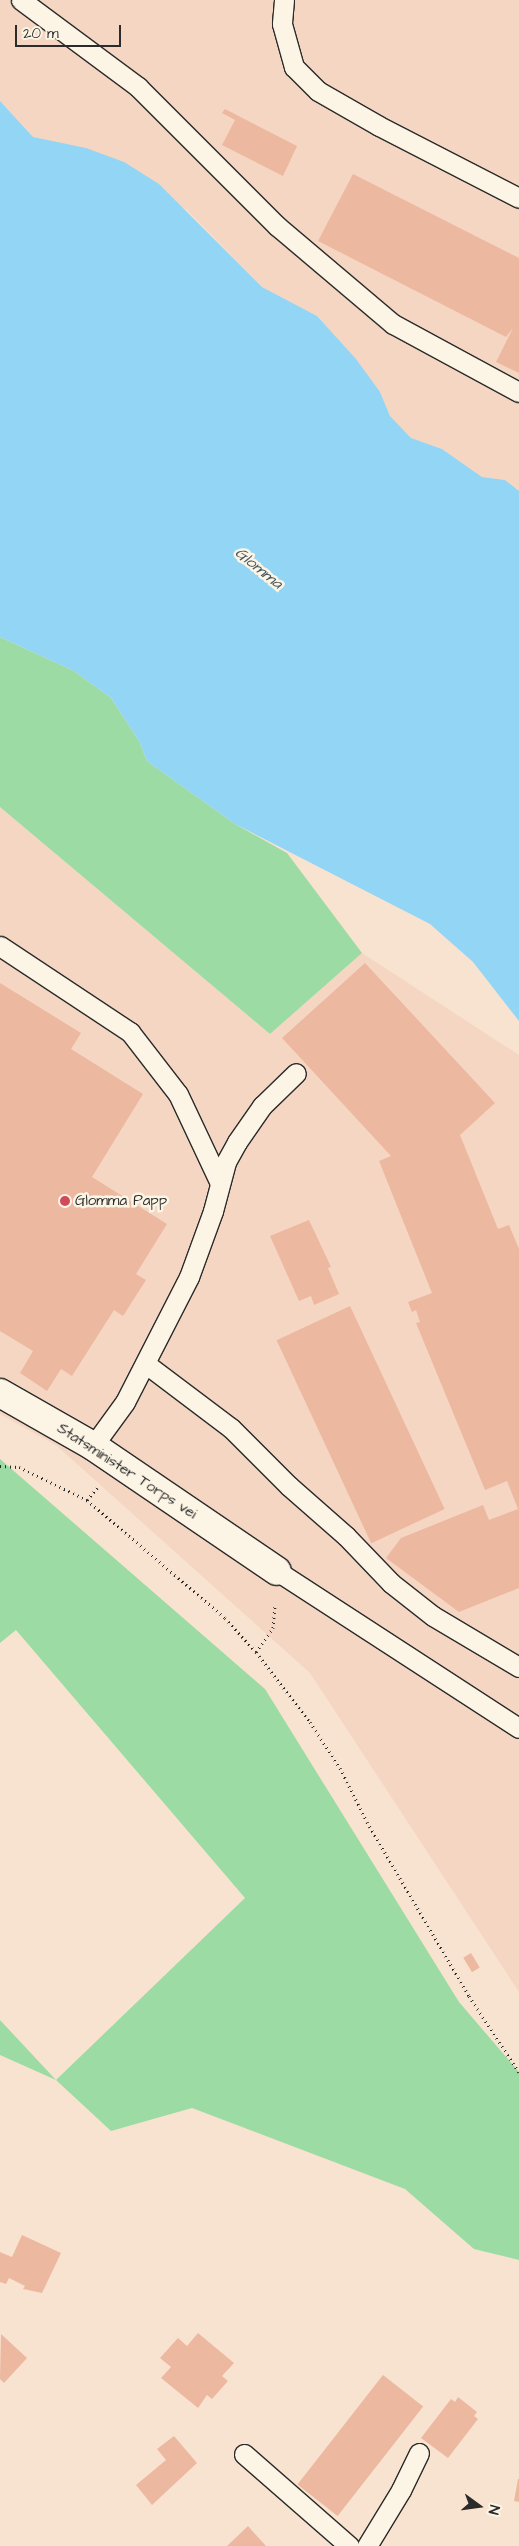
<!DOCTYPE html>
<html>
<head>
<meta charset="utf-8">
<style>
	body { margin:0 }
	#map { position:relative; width:519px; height:2546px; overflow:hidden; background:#f8e3d0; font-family:"Architects Daughter",sans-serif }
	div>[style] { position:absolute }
	.built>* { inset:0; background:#f5d6c2 }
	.green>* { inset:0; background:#9cdba4 }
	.water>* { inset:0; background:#93d5f5 }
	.building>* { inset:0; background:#edb8a0; transform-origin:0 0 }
	.path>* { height:3px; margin-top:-1.5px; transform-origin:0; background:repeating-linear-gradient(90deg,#2b2b2b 0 1px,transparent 0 5px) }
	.roads { filter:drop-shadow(1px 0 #2b2b2b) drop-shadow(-1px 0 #2b2b2b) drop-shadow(0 1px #2b2b2b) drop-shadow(0 -1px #2b2b2b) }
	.service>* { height:19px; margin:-9.5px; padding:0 9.5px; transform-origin:9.5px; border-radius:9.5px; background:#fcf5e5 }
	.minor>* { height:28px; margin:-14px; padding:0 14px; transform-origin:14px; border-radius:14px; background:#fcf5e5 }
	.dots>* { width:14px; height:14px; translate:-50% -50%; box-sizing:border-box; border:2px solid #fcf5e5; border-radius:50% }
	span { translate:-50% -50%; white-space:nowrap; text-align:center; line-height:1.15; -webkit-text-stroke:5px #fcf5e5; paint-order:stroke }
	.poi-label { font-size:15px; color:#2b2b2b }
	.left { translate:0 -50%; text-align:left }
	.street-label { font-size:15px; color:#2b2b2b }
	.water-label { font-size:16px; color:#45565e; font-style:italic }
	.north { position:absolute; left:454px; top:2481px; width:50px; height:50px; -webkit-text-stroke:4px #fcf5e5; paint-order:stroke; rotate:104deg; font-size:14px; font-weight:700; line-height:20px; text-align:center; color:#2b2b2b }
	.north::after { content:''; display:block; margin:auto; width:18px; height:22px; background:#2b2b2b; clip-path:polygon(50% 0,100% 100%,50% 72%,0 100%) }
	.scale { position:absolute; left:15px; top:25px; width:106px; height:22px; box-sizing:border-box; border:2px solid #2b2b2b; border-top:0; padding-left:6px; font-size:15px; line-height:18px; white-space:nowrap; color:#2b2b2b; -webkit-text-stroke:4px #fcf5e5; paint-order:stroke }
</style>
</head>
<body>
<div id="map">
	<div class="built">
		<i style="clip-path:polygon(0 0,519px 0,519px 491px,505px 480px,482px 477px,442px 449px,411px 438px,390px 416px,380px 392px,317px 316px,262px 287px,187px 210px,56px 143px,33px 137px,0 101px)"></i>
		<i style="clip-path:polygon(0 807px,270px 1034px,362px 953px,519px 1055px,519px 1992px,310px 1673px,57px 1446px,0 1414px)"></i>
	</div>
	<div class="green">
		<i style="clip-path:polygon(0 637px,74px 671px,111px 698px,139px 741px,147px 761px,235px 824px,287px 853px,362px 953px,270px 1034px,0 807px)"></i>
		<i style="clip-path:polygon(0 1459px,265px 1689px,459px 2002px,519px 2072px,519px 2260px,474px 2249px,405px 2189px,192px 2108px,111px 2131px,56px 2080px,0 2055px,0 2020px,56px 2080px,245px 1898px,16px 1630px,0 1643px)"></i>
	</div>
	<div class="water">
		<i style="clip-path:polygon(0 101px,33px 137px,86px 148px,124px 162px,159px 184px,262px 287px,317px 316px,356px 359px,380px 392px,390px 416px,411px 438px,442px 449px,482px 477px,505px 480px,519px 491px,519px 1021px,473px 962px,430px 924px,235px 824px,147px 761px,139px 741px,111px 698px,74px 671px,0 637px)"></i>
	</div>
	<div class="building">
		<i style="clip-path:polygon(225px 109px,297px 146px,283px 176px,222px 145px,235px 120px,222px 113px)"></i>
		<i style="clip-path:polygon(353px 174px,519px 258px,519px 373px,496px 362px,513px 328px,506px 337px,318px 241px)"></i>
		<i style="clip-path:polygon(365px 963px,495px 1103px,460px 1135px,498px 1229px,509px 1225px,519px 1249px,519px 1588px,459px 1612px,386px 1558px,401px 1538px,483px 1505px,489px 1520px,518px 1509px,507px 1481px,485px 1490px,416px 1323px,420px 1322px,416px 1310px,412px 1312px,408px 1302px,432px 1293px,379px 1161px,391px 1156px,282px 1038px)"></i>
		<i style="clip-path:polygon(0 983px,81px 1033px,71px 1049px,143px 1094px,92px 1177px,167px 1224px,136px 1274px,146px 1280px,123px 1316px,114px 1310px,72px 1376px,61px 1369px,47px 1391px,20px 1373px,33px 1351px,0 1331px)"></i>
		<i style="clip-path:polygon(309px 1220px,331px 1267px,328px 1268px,339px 1294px,314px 1305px,311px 1296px,299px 1301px,270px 1236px)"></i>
		<i style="left:350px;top:1306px;width:224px;height:81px;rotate:65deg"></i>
		<i style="left:471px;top:1953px;width:17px;height:9px;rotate:59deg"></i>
		<i style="clip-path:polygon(22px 2235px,61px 2253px,42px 2293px,23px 2289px,25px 2286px,9px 2278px,6px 2284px,0 2282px,0 2252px,12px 2257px)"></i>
		<i style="clip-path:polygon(198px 2333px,234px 2363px,222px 2376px,228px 2381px,212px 2399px,207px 2395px,198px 2408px,161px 2378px,171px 2367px,160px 2358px,178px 2338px,187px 2346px)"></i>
		<i style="clip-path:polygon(1px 2334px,27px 2358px,4px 2383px,0 2379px)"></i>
		<i style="left:383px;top:2375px;width:51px;height:139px;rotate:38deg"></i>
		<i style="clip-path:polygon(458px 2397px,477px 2412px,474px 2416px,478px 2419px,448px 2458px,421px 2438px,451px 2399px,455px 2402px)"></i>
		<i style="clip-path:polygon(174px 2436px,197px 2463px,152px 2505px,136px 2485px,166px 2460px,157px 2449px)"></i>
		<i style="clip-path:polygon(518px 2479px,519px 2479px,519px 2502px,514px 2501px)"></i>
		<i style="clip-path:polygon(248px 2526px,266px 2546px,227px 2546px)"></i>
	</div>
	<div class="path">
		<i style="left:0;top:1466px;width:19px;rotate:3deg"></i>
		<i style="left:19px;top:1467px;width:76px;rotate:25.9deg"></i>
		<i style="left:87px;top:1500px;width:16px;rotate:-50deg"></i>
		<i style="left:87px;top:1500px;width:182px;rotate:40.5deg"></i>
		<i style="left:225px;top:1618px;width:46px;rotate:47.6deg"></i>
		<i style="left:256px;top:1652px;width:88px;rotate:52.4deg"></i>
		<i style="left:310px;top:1722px;width:55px;rotate:56.9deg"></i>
		<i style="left:340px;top:1768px;width:60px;rotate:63.4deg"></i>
		<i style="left:367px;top:1822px;width:202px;rotate:59.6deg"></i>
		<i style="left:469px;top:1996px;width:91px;rotate:56.7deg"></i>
		<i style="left:256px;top:1652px;width:29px;rotate:-55deg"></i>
		<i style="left:273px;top:1628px;width:24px;rotate:-85deg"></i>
	</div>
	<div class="roads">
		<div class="service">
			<i style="left:21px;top:0;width:146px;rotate:36.6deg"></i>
			<i style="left:138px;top:87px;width:197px;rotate:45deg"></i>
			<i style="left:277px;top:226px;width:152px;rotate:40.2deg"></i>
			<i style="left:393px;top:324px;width:143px;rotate:28.4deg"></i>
			<i style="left:284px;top:0;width:24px;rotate:95deg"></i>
			<i style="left:282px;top:24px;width:45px;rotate:74.4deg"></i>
			<i style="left:294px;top:67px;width:34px;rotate:45deg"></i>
			<i style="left:318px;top:91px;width:70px;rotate:29.8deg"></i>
			<i style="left:379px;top:126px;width:157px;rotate:27.2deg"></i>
			<i style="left:0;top:946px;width:156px;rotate:33.5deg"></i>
			<i style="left:130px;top:1032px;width:78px;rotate:52.3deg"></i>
			<i style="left:178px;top:1094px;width:96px;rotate:64.8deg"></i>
			<i style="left:146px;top:1364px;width:106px;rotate:37deg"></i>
			<i style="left:231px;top:1428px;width:82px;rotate:45deg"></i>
			<i style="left:289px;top:1486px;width:76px;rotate:41.3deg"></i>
			<i style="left:346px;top:1536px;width:65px;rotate:46.2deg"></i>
			<i style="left:391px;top:1583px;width:53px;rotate:38.2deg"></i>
			<i style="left:433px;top:1616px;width:100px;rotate:30.7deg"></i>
			<i style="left:93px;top:1446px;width:54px;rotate:-54deg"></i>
			<i style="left:125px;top:1402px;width:140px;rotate:-62.9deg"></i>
			<i style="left:189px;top:1277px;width:70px;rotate:-70deg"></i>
			<i style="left:213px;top:1211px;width:51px;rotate:-75.1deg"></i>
			<i style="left:226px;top:1162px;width:23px;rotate:-61deg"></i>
			<i style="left:237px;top:1142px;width:44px;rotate:-55.2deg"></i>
			<i style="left:262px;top:1106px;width:47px;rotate:-44.1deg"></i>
			<i style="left:277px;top:1571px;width:288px;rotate:33deg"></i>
			<i style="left:244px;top:2454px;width:140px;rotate:41.2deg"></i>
			<i style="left:367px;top:2546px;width:66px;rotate:-58.7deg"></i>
			<i style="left:401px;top:2490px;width:41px;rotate:-64.1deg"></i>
		</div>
		<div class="minor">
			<i style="left:0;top:1393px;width:107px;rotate:29.7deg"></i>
			<i style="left:93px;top:1446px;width:222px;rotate:34.2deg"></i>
		</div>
	</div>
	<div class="dots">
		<i style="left:65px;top:1201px;background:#d1495b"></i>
	</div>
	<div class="poi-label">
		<span class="left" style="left:75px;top:1201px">Glomma Papp</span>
	</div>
	<div class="street-label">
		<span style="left:127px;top:1471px;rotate:33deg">Statsminister Torps vei</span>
	</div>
	<div class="water-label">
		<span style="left:259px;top:568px;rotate:39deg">Glomma</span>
	</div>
	<div class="north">N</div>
	<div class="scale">20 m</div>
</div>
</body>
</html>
